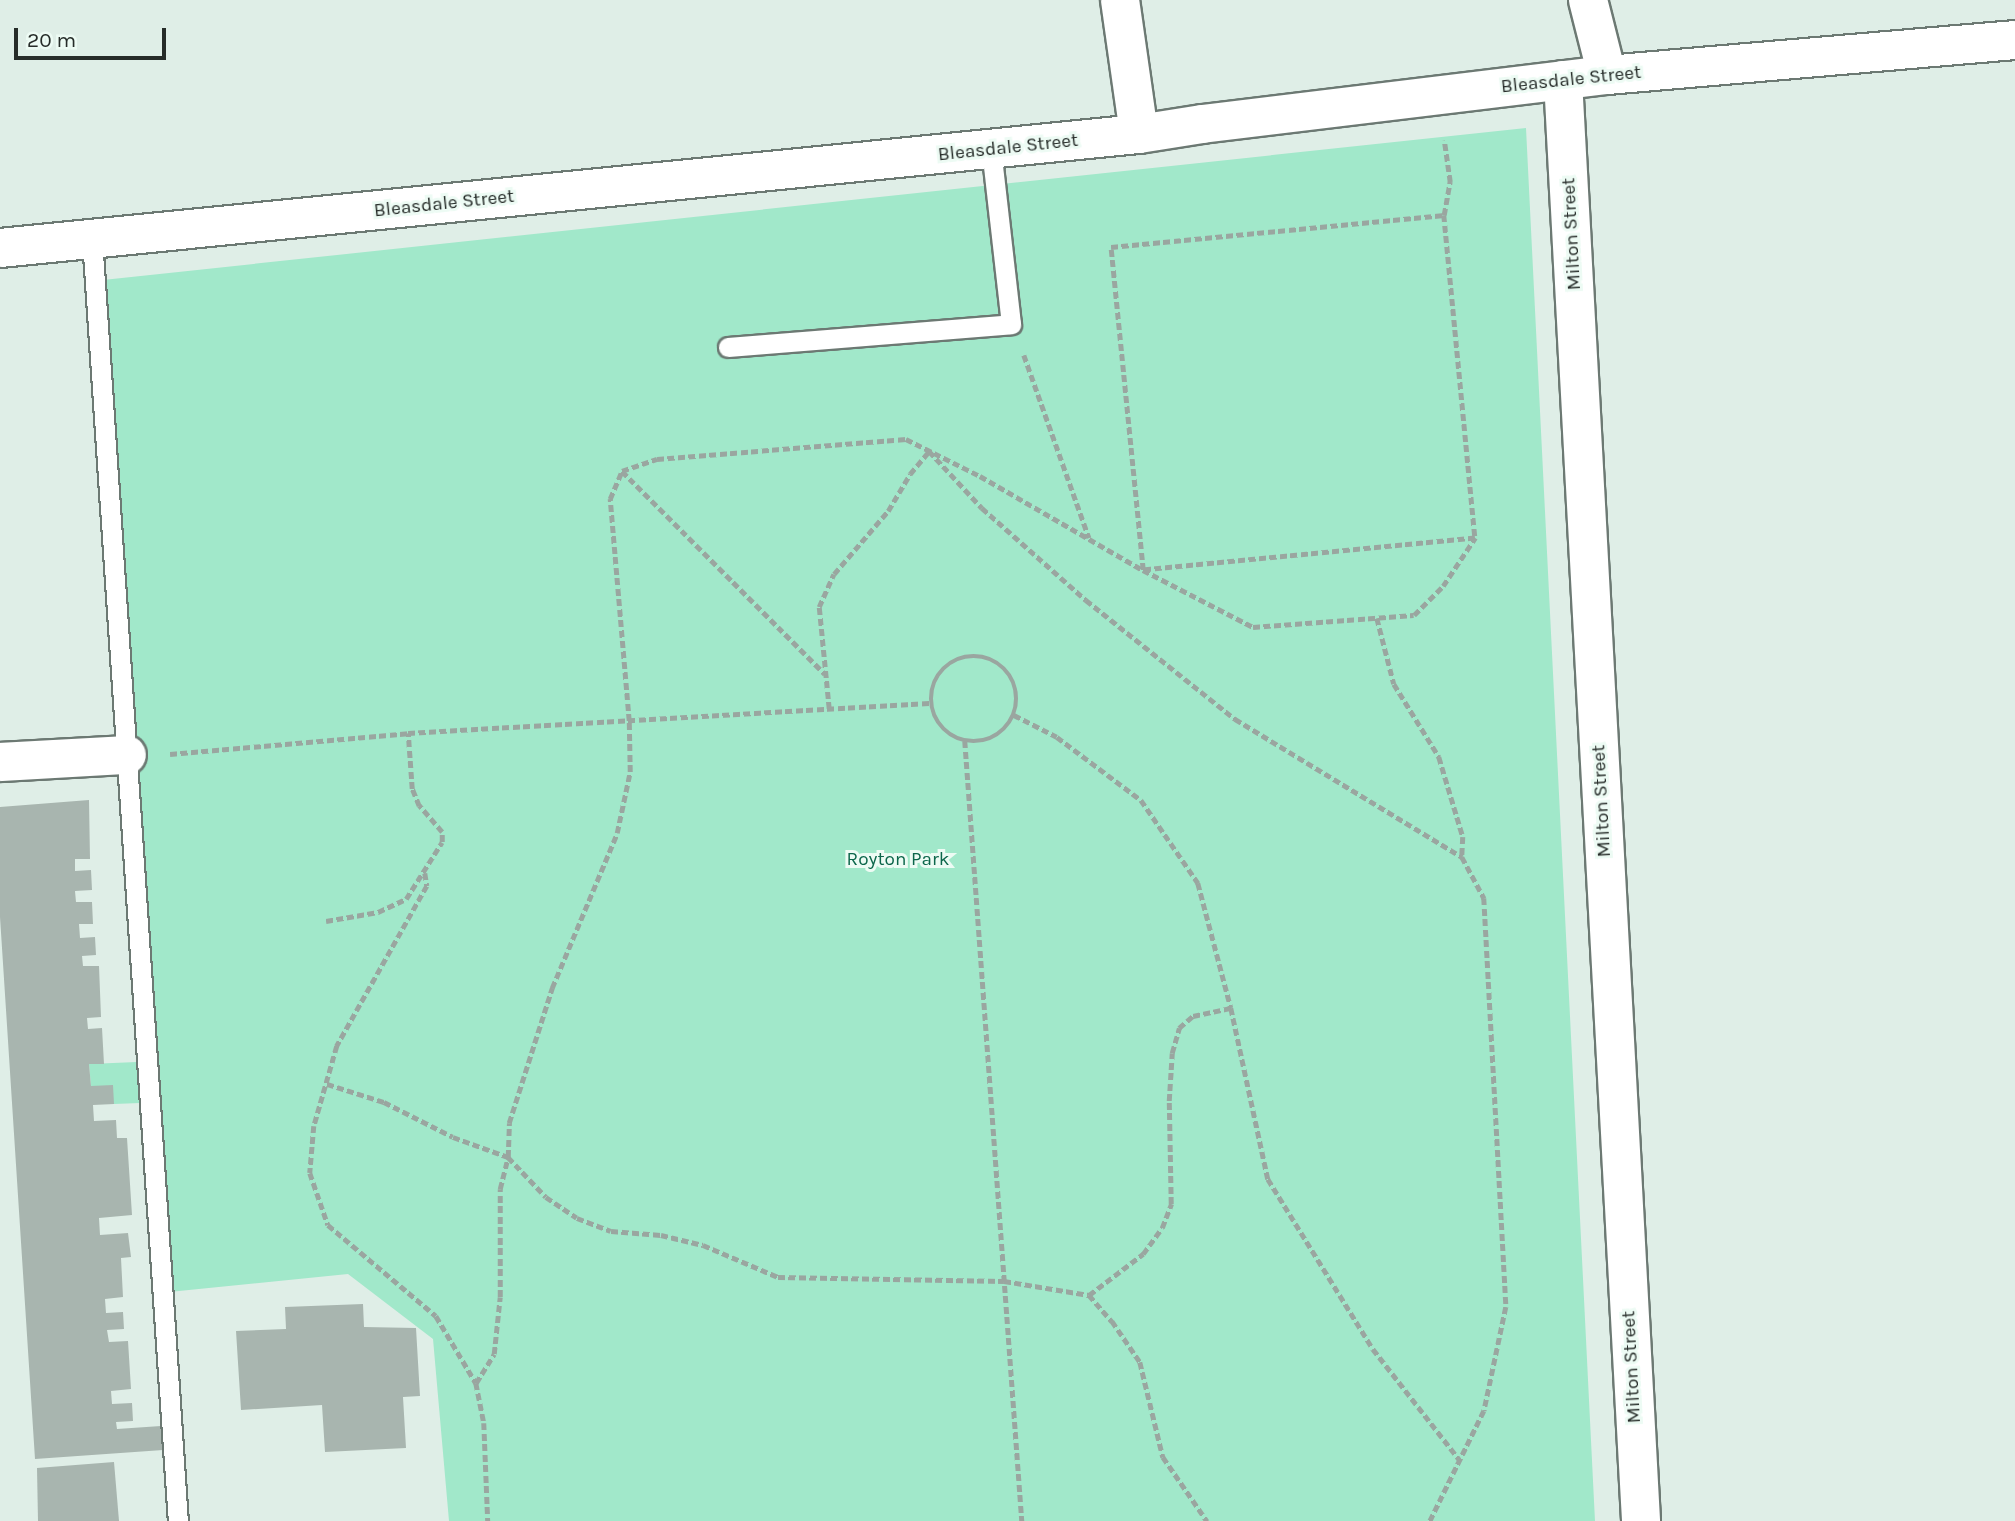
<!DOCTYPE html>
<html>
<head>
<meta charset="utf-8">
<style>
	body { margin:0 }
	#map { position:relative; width:2015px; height:1521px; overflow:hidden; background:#dfeee7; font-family:Karla,sans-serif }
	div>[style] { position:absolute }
	.green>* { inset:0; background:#a1e8ca }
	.building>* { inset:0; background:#a8b5af }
	.path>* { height:4.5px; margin-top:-2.25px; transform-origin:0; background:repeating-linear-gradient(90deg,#9aa6a0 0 7px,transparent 0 10.5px) }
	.path>.ring { margin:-2.25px; padding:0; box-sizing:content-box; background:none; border:4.5px solid #9aa6a0; border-radius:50% }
	.roads { filter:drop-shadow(2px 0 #6c7973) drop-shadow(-2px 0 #6c7973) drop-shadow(0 2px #6c7973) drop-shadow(0 -2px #6c7973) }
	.lane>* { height:19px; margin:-9.5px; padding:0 9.5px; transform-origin:9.5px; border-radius:9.5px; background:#fff }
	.street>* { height:38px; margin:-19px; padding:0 19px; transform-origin:19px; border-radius:19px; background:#fff }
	span { translate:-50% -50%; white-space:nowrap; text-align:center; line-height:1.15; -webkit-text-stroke:6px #edfbf4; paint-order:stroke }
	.street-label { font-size:19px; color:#262c29 }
	.park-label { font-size:19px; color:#0c664b }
	.scale { position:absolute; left:14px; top:28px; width:152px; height:32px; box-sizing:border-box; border:4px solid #262c29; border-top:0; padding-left:9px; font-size:21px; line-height:24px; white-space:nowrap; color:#262c29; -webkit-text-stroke:5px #edfbf4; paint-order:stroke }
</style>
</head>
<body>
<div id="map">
	<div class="green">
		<i style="clip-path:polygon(1526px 128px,1595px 1521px,449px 1521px,433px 1339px,348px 1274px,169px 1292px,103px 280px)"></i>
		<i style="clip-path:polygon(137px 1062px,140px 1103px,114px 1104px,91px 1086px,89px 1064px)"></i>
	</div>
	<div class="building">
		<i style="clip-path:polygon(89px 800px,90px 859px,75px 859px,75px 871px,91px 870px,92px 890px,75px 891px,76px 902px,92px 902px,93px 924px,79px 924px,80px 938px,95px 937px,96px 955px,82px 956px,83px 966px,99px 966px,101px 1017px,87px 1018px,88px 1029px,102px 1028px,104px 1064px,89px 1064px,91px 1086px,113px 1085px,114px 1104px,93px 1105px,94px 1121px,116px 1120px,117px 1138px,127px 1138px,132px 1215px,99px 1218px,100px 1235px,128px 1233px,131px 1257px,121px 1258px,123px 1297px,105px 1299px,106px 1313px,123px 1312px,124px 1329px,107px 1330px,109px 1342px,128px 1341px,131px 1389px,111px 1391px,112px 1404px,132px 1403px,133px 1421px,116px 1422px,117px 1429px,161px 1426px,163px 1450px,35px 1459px,0 917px,0 807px)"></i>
		<i style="clip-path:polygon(363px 1304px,364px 1327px,416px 1328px,420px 1396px,403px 1397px,406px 1448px,325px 1452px,322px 1405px,241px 1410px,236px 1331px,286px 1329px,285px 1307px)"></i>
		<i style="clip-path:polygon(114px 1462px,119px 1521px,38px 1521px,37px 1468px)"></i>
	</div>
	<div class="path">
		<i style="left:1444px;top:215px;width:324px;rotate:84.5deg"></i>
		<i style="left:1475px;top:538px;width:334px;rotate:174.5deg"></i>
		<i style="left:1143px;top:570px;width:325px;rotate:-95.7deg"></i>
		<i style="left:1111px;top:247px;width:335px;rotate:-5.5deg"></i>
		<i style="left:1444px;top:215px;width:34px;rotate:-80deg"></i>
		<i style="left:1450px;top:182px;width:42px;rotate:-98.1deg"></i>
		<i style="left:1024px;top:355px;width:194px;rotate:70.4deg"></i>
		<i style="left:622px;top:471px;width:287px;rotate:45deg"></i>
		<i style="left:1377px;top:618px;width:68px;rotate:75.6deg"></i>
		<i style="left:1394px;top:684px;width:86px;rotate:58.3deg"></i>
		<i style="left:1439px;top:757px;width:84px;rotate:73.3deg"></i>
		<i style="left:1463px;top:837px;width:20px;rotate:93deg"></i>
		<i class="ring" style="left:931px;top:656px;width:81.5px;height:81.5px"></i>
		<i style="left:829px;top:709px;width:102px;rotate:-95.6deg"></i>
		<i style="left:819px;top:607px;width:36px;rotate:-66deg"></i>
		<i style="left:834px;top:574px;width:83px;rotate:-49.4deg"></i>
		<i style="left:888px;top:511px;width:43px;rotate:-59.3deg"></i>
		<i style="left:910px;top:474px;width:30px;rotate:-50deg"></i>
		<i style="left:929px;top:451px;width:78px;rotate:47.1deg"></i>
		<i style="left:982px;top:508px;width:139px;rotate:41.5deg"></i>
		<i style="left:1086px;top:600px;width:191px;rotate:38.6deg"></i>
		<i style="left:1235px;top:719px;width:266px;rotate:31.3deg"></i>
		<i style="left:1462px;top:857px;width:47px;rotate:61.8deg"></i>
		<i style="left:1484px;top:898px;width:410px;rotate:86.9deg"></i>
		<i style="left:1506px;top:1307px;width:106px;rotate:101.9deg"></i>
		<i style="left:1484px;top:1411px;width:123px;rotate:116.1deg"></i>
		<i style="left:1014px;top:715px;width:48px;rotate:27.1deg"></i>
		<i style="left:1057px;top:737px;width:105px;rotate:36.9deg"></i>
		<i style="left:1141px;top:800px;width:101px;rotate:55.5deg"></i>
		<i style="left:1198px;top:883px;width:129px;rotate:75.2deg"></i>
		<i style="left:1231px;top:1008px;width:175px;rotate:77.8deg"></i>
		<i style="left:1268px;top:1179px;width:200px;rotate:58.3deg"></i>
		<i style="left:1373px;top:1349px;width:140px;rotate:52deg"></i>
		<i style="left:965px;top:741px;width:782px;rotate:85.82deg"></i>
		<i style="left:170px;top:754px;width:239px;rotate:-5deg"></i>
		<i style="left:408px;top:733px;width:522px;rotate:-3.3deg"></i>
		<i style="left:425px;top:873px;width:13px;rotate:81deg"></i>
		<i style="left:427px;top:886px;width:184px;rotate:119.4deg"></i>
		<i style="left:337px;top:1046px;width:83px;rotate:106deg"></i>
		<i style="left:314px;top:1126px;width:47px;rotate:94.9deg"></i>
		<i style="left:310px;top:1173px;width:55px;rotate:70.9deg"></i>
		<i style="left:328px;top:1225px;width:141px;rotate:40.1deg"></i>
		<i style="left:436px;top:1316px;width:78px;rotate:59.2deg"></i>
		<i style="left:476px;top:1383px;width:41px;rotate:78.7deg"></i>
		<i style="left:484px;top:1423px;width:98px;rotate:87.7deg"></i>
		<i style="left:326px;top:921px;width:53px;rotate:-9.8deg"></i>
		<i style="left:378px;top:912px;width:31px;rotate:-25deg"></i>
		<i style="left:406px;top:899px;width:67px;rotate:-57.7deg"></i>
		<i style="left:442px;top:842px;width:10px;rotate:-90deg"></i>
		<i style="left:442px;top:832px;width:35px;rotate:-131deg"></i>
		<i style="left:419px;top:806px;width:18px;rotate:-112deg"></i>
		<i style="left:412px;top:789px;width:56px;rotate:-94.1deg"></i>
		<i style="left:327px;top:1084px;width:60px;rotate:17.5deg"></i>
		<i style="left:384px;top:1102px;width:77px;rotate:26.9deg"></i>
		<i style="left:453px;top:1137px;width:59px;rotate:20deg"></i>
		<i style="left:508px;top:1157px;width:55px;rotate:46.5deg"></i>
		<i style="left:546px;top:1197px;width:37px;rotate:34deg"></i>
		<i style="left:577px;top:1218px;width:36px;rotate:21deg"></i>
		<i style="left:611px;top:1231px;width:50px;rotate:4.6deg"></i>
		<i style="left:661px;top:1235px;width:43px;rotate:13.4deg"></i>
		<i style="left:703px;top:1245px;width:82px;rotate:23.1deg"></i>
		<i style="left:778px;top:1277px;width:226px;rotate:1deg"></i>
		<i style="left:1004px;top:1281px;width:86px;rotate:9.4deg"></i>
		<i style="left:1089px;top:1295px;width:35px;rotate:49deg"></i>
		<i style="left:1112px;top:1321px;width:50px;rotate:55.7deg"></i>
		<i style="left:1140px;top:1362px;width:98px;rotate:76.4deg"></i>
		<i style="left:1163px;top:1457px;width:78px;rotate:55.5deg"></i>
		<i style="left:1089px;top:1295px;width:68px;rotate:-37.2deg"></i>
		<i style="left:1143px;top:1254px;width:32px;rotate:-54deg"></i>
		<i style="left:1162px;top:1228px;width:26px;rotate:-69deg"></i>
		<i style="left:1171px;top:1204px;width:103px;rotate:-91.1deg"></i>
		<i style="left:1169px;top:1101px;width:48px;rotate:-86.4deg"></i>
		<i style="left:1172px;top:1053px;width:26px;rotate:-74deg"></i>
		<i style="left:1179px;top:1028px;width:18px;rotate:-41deg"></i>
		<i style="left:1193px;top:1016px;width:39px;rotate:-12deg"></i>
		<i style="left:476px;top:1383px;width:34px;rotate:-58deg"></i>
		<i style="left:494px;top:1354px;width:57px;rotate:-84deg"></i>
		<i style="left:500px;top:1297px;width:108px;rotate:-90deg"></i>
		<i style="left:500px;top:1189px;width:33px;rotate:-76deg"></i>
		<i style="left:508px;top:1157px;width:34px;rotate:-88deg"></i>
		<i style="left:509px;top:1123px;width:142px;rotate:-72.3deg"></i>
		<i style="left:552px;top:988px;width:168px;rotate:-67.2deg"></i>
		<i style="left:617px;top:833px;width:62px;rotate:-78deg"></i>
		<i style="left:630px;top:772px;width:51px;rotate:-91.1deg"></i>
		<i style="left:629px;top:721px;width:223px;rotate:-94.9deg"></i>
		<i style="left:610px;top:499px;width:30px;rotate:-67deg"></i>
		<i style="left:622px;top:471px;width:37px;rotate:-19deg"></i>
		<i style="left:657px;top:459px;width:250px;rotate:-4.6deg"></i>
		<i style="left:906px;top:439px;width:83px;rotate:26.6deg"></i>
		<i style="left:980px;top:476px;width:188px;rotate:30deg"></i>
		<i style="left:1143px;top:570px;width:124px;rotate:27.4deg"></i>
		<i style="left:1253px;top:627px;width:161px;rotate:-4.3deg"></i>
		<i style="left:1414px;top:615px;width:41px;rotate:-45deg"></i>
		<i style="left:1443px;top:586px;width:58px;rotate:-56.3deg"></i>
	</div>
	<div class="roads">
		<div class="lane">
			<i style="left:92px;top:238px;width:1286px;rotate:86.17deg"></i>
			<i style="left:728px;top:347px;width:284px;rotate:-4.6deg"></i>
			<i style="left:1011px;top:324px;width:176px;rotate:-96.5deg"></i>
		</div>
		<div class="street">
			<i style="left:1120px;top:0;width:135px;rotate:81.9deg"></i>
			<i style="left:1588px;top:0;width:77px;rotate:75.8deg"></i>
			<i style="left:1563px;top:80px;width:1443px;rotate:86.9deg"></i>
			<i style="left:0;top:248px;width:1145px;rotate:-5.72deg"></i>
			<i style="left:1139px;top:134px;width:64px;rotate:-9deg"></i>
			<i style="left:1202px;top:124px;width:408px;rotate:-6.9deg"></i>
			<i style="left:1607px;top:75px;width:409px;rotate:-4.9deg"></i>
			<i style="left:0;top:762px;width:127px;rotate:-3.2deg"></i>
		</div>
	</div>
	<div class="street-label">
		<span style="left:1571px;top:80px;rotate:-6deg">Bleasdale Street</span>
		<span style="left:1008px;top:148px;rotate:-6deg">Bleasdale Street</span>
		<span style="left:444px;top:204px;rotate:-6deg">Bleasdale Street</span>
		<span style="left:1572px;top:234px;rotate:-93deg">Milton Street</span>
		<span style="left:1602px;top:801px;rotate:-93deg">Milton Street</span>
		<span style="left:1632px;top:1367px;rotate:-93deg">Milton Street</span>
	</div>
	<div class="park-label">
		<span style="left:898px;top:860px">Royton Park</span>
	</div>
	<div class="scale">20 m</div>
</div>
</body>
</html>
